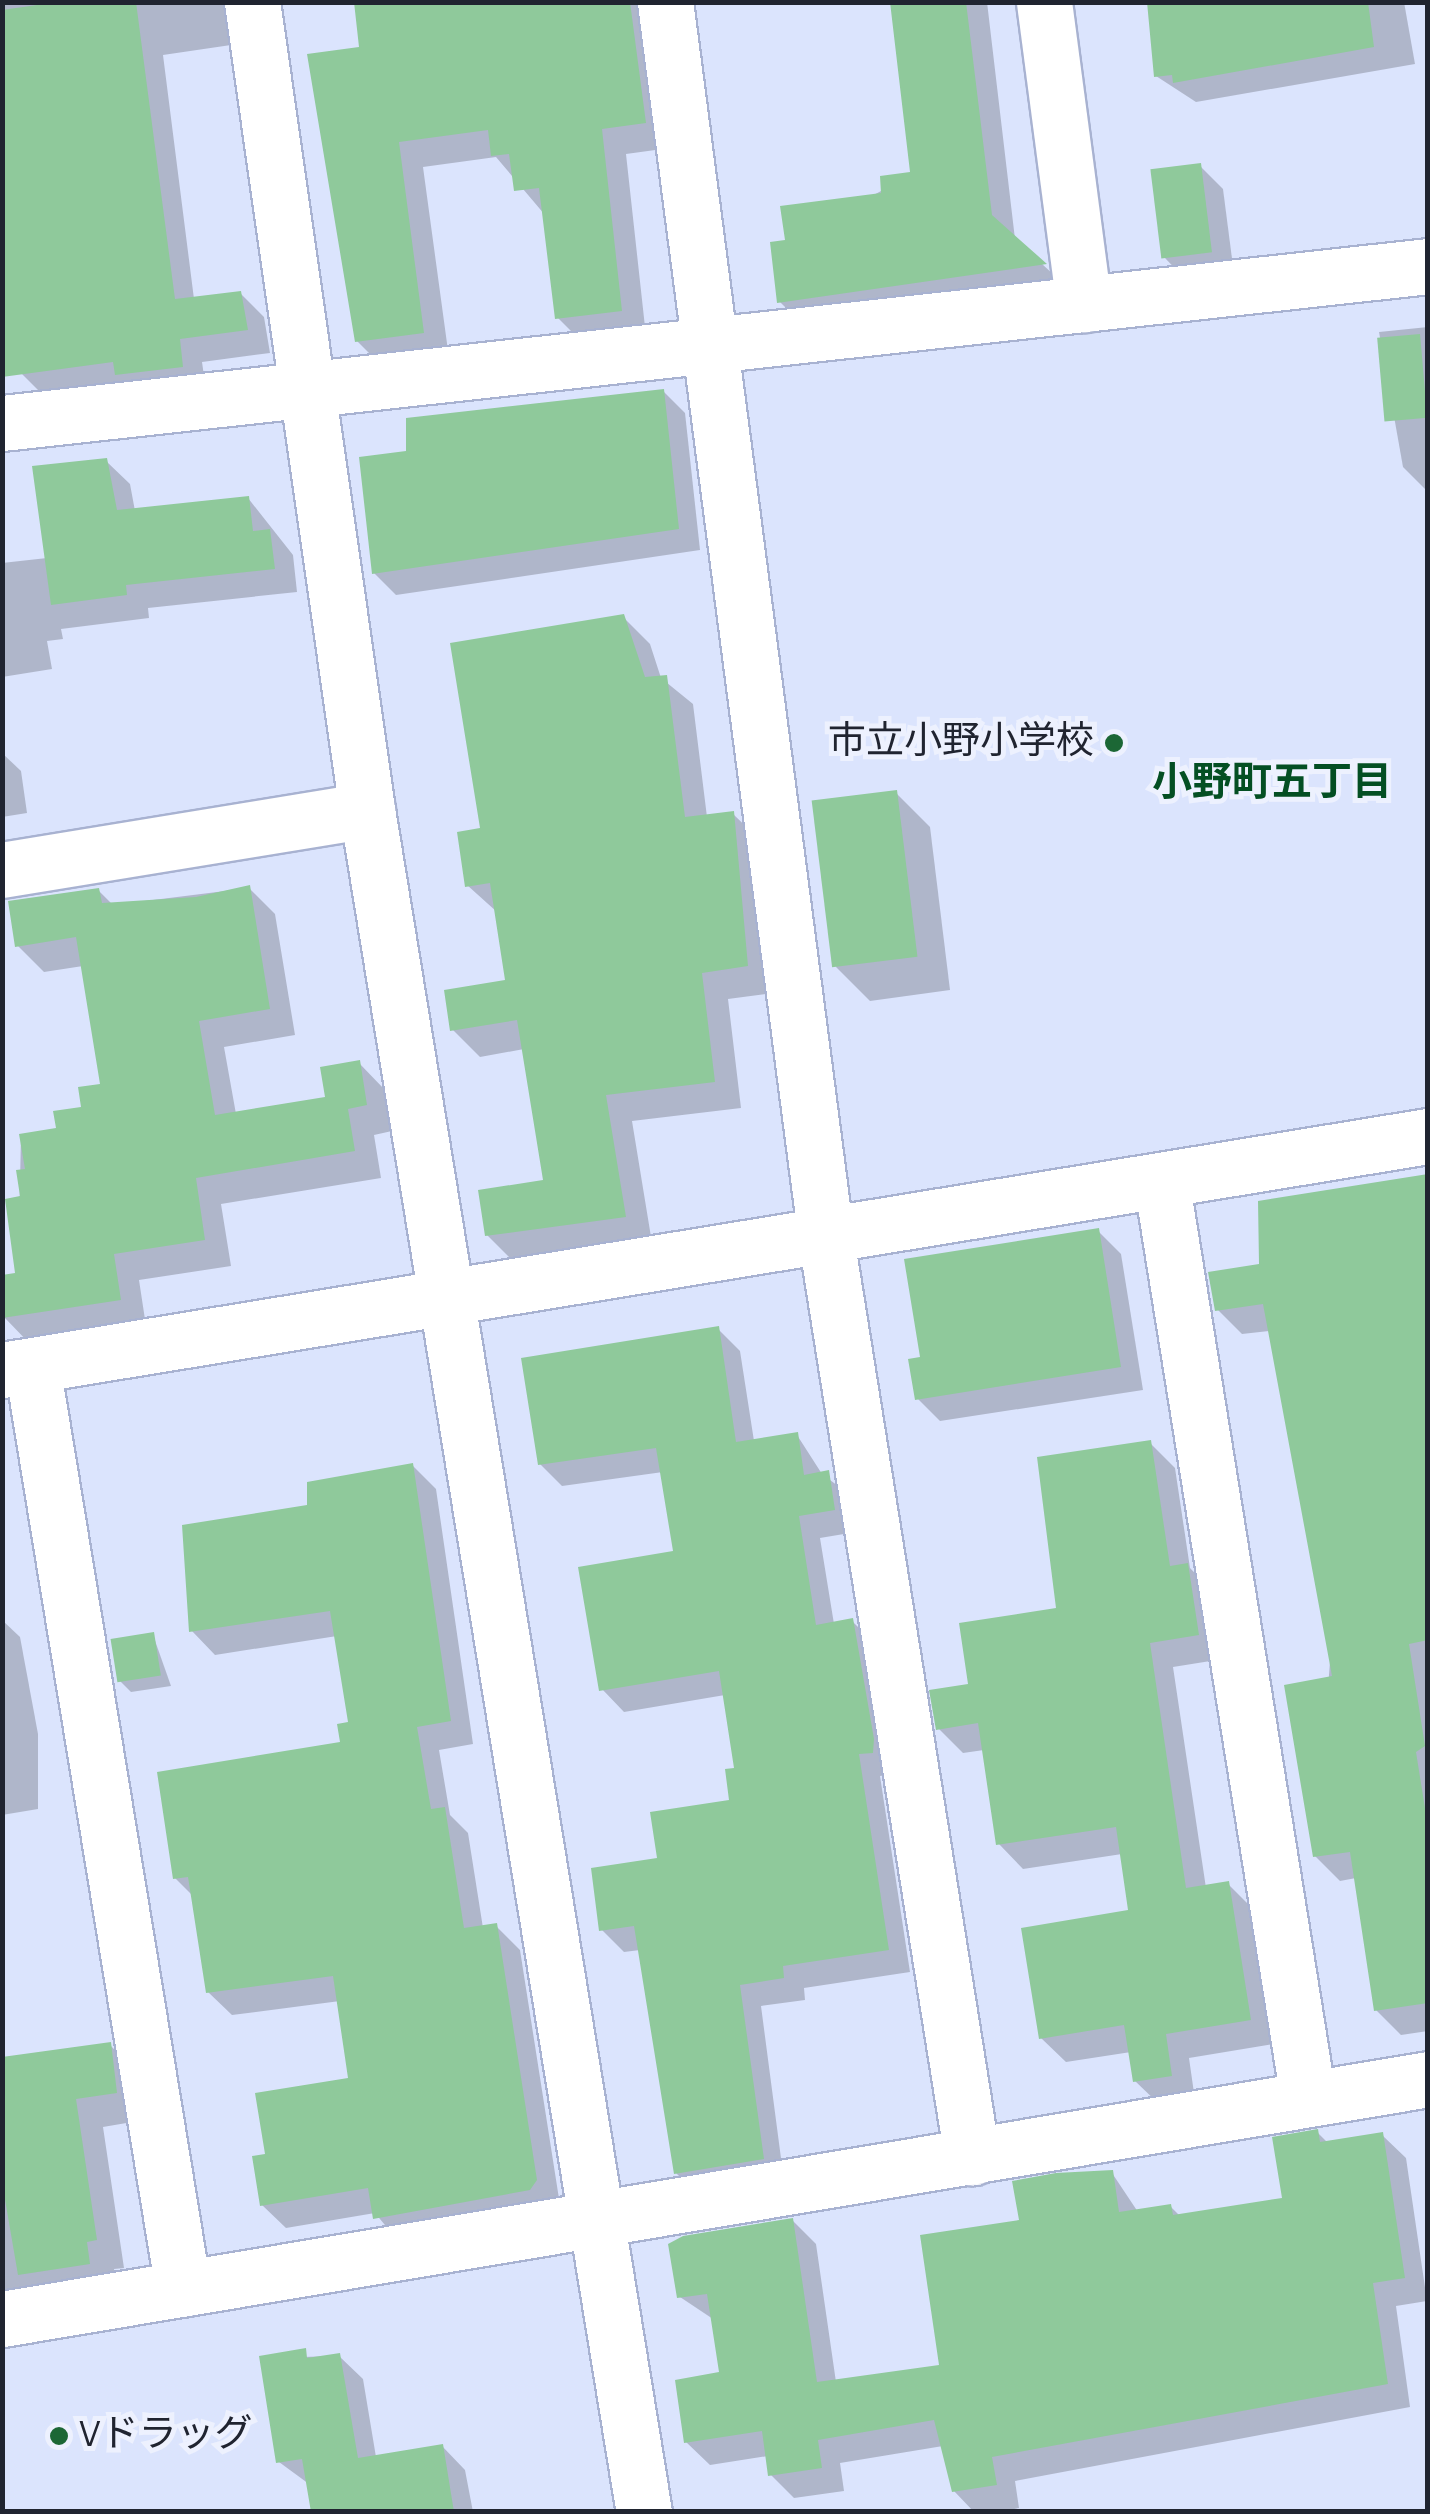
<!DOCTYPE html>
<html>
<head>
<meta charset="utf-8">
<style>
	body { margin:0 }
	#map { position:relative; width:1430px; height:2514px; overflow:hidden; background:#dbe4fd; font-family:"Alegreya Sans","Noto Sans JP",sans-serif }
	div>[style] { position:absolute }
	.shadow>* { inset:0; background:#0003 }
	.building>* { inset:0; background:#8fc99b; transform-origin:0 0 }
	.roads { filter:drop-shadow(2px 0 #a8b2d1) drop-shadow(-2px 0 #a8b2d1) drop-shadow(0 2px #a8b2d1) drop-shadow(0 -2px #a8b2d1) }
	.minor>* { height:55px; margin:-27.5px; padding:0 27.5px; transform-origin:27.5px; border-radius:27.5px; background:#fff }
	.dots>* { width:28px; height:28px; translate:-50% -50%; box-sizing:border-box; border:5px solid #edf1fe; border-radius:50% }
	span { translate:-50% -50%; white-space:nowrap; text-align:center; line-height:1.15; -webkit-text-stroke:10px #edf1fe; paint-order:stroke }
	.poi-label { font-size:38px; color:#202430 }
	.right { translate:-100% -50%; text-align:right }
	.left { translate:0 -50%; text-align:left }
	.neighbourhood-label { font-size:40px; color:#044f23; font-weight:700 }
	.frame { position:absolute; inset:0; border:5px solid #202430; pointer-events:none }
</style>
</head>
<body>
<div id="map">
	<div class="shadow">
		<i style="clip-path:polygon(2px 2px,225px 2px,231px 45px,163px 55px,194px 299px,240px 293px,264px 317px,270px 353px,202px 362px,206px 390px,46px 398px,22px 374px,2px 276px)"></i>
		<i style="clip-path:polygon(360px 2px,652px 2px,670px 148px,626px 154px,646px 336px,583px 343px,558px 318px,545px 215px,496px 157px,423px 167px,449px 358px,383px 367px,357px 341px,309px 56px,362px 49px)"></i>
		<i style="clip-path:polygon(892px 2px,987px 2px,1015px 239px,1068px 288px,804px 326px,780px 302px,788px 242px,912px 174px)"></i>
		<i style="clip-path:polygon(1148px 2px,1404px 2px,1415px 64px,1196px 102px,1156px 76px)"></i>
		<i style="clip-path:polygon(1200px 166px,1223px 189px,1234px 274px,1187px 281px,1164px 257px)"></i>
		<i style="clip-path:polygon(1428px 327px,1428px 492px,1403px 467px,1379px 332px)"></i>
		<i style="clip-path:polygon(663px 391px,685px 413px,700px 550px,396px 595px,374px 573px,408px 453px)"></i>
		<i style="clip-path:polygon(106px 461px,130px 484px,135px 511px,248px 498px,293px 555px,297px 592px,148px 608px,149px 618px,61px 629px,63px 639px,47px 641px,52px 669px,2px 677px,2px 563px,47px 558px)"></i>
		<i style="clip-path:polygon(623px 617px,650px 644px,661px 678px,693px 704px,707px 817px,733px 814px,760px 840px,774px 993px,728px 999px,741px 1108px,632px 1121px,652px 1243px,514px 1262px,487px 1235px,546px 1182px,524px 1049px,480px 1057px,453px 1030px,508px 982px,497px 912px,467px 885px,483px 830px)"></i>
		<i style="clip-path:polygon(2px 753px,21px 771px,27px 813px,2px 817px)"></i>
		<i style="clip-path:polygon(896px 793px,930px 827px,950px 990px,870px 1001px,836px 967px)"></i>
		<i style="clip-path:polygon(249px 888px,275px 914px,295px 1035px,224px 1047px,236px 1114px,328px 1099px,359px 1063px,385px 1090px,392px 1131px,374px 1135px,381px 1178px,221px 1204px,231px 1266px,139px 1280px,146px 1326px,30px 1344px,4px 1317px,18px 1275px,21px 1136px,59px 1130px,102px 1086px,83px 966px,44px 972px,18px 946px,98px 890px,113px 905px)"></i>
		<i style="clip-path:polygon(1428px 1176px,1428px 2031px,1401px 2035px,1376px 2010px,1356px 1878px,1340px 1881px,1315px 1856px,1332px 1636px,1269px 1331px,1242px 1334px,1217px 1309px,1262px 1266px)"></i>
		<i style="clip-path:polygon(1098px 1231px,1121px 1254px,1143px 1390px,940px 1421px,918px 1399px,923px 1359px)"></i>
		<i style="clip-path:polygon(718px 1329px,740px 1351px,754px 1441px,797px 1435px,822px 1474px,850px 1495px,856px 1532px,820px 1538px,834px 1624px,852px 1621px,874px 1643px,894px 1774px,880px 1776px,910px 1972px,804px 1988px,805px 2000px,761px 2006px,784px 2181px,698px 2195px,676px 2173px,640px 1950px,624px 1952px,602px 1930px,660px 1860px,731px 1802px,737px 1771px,725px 1695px,624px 1712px,602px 1689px,676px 1554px,663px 1472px,562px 1486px,540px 1464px)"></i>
		<i style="clip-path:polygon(1150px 1443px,1175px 1468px,1190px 1568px,1212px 1591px,1223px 1659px,1173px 1667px,1206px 1888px,1228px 1884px,1253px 1909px,1274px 2044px,1189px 2058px,1195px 2100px,1160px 2105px,1135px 2081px,1131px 2052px,1066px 2062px,1041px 2038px,1131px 1912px,1122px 1854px,1023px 1869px,999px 1844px,984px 1750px,963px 1753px,938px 1728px,971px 1686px,1058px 1610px)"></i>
		<i style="clip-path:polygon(412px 1465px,436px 1489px,473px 1744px,439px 1750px,450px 1815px,468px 1833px,483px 1928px,496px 1926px,520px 1950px,560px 2205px,399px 2242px,375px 2213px,286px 2228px,262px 2205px,268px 2156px,351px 2080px,340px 2001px,232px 2015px,208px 1992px,193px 1896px,175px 1878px,343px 1744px,350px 1724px,337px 1636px,215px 1655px,192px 1631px,309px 1508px)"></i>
		<i style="clip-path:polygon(2px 1620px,20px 1637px,38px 1734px,38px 1809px,2px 1815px)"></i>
		<i style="clip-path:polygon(153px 1635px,171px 1686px,131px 1692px,120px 1681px)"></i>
		<i style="clip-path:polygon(110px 2045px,138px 2074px,144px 2120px,103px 2127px,124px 2268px,114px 2269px,117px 2291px,2px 2306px,2px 2180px)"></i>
		<i style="clip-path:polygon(1317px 2132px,1328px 2143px,1382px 2135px,1406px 2158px,1427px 2301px,1396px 2306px,1410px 2407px,1015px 2481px,1019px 2508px,999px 2512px,974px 2512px,954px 2491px,943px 2446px,840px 2463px,844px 2491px,794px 2498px,771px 2475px,768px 2456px,710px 2465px,686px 2442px,722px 2374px,713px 2319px,680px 2297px,792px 2220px,816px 2244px,836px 2382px,941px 2367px,1022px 2223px,1112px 2173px,1138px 2212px,1171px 2207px,1180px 2216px,1285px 2200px)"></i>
		<i style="clip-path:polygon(339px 2356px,363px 2379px,376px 2457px,442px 2446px,465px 2470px,473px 2512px,313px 2512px,309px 2484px,279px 2462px,262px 2358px)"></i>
	</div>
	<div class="building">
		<i style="clip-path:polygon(58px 2px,136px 2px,175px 299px,241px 291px,248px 330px,180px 339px,183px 367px,115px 375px,113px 362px,2px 377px,2px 10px)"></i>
		<i style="clip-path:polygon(354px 2px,630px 2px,646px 123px,602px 129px,622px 311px,555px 319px,539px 188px,514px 191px,509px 154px,491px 156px,488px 130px,399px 142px,424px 333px,355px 342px,307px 54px,359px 47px)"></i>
		<i style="clip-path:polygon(890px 2px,966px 2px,992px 215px,1047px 264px,777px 303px,770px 242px,785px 240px,780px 206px,881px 193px,880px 176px,910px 172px)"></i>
		<i style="clip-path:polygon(1147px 2px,1368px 2px,1374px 47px,1173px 83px,1172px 75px,1154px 77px)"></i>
		<i style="left:1201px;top:163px;width:90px;height:51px;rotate:83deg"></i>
		<i style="left:1420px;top:334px;width:84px;height:43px;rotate:85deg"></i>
		<i style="clip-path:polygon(664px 389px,679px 529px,372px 574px,359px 457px,406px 451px,406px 418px)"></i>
		<i style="clip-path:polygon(107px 458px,117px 510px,249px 496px,253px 531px,270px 529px,275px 569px,126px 585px,127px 595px,51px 605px,32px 466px)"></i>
		<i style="clip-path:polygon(624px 614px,645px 677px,667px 675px,685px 817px,734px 811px,748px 966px,702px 973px,715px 1082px,606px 1095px,626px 1217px,485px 1236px,478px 1190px,543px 1180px,517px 1020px,450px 1031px,444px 990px,505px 980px,490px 883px,465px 887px,457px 832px,480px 828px,450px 643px)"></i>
		<i style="left:897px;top:790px;width:168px;height:86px;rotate:83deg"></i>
		<i style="clip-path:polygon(250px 885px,270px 1009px,199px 1021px,215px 1115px,325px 1097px,320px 1067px,360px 1060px,367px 1105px,348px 1109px,355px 1151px,196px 1178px,205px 1240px,114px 1254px,121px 1300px,2px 1318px,2px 1275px,15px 1273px,5px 1199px,20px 1196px,16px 1170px,25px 1169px,19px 1134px,56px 1128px,53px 1111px,81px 1107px,78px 1087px,100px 1084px,76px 937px,15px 947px,8px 901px,99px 888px,102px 903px,196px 897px)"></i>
		<i style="clip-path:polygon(1428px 1174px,1428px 1640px,1409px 1644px,1425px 1746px,1416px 1752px,1428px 1827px,1428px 2003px,1374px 2011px,1350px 1852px,1313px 1857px,1284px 1685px,1332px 1676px,1263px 1304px,1215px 1311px,1208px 1272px,1259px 1264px,1258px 1201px)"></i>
		<i style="clip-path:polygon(1099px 1228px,1121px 1367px,915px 1400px,908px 1359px,920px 1357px,904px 1259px)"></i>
		<i style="clip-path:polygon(719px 1326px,736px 1442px,798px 1432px,804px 1475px,829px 1470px,835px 1510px,799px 1516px,816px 1625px,853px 1618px,874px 1739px,873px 1753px,859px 1754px,889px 1950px,783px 1966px,784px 1978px,740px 1985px,764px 2159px,674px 2174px,634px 1926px,599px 1931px,591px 1868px,657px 1858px,650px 1812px,729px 1800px,725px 1769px,734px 1768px,719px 1671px,599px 1691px,578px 1567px,673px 1551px,656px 1448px,538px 1465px,521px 1358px)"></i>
		<i style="clip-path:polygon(1151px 1440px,1170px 1566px,1188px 1563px,1199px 1635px,1150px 1643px,1186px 1888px,1229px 1881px,1251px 2020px,1166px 2034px,1172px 2076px,1133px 2082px,1124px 2025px,1039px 2039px,1021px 1928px,1128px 1910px,1116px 1827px,996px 1845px,978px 1723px,936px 1730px,929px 1690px,968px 1684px,959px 1623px,1056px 1608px,1037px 1457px)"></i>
		<i style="clip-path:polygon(413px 1463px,451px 1721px,417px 1727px,431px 1809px,445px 1807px,464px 1928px,497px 1923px,537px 2180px,530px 2190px,373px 2219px,368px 2188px,260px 2206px,252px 2156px,265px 2154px,255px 2093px,348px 2078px,333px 1976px,206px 1993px,188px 1877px,173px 1879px,157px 1772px,340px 1742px,337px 1724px,348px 1722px,330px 1611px,189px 1632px,182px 1525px,307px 1505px,307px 1482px)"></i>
		<i style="left:154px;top:1632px;width:44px;height:44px;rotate:81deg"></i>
		<i style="clip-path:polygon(111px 2042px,117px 2093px,76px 2099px,97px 2240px,87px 2242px,90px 2264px,18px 2275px,2px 2182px,2px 2057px)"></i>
		<i style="clip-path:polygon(1318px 2129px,1320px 2142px,1383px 2132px,1405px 2278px,1373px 2283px,1388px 2384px,992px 2457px,997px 2485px,952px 2492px,934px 2420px,818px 2440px,822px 2468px,768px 2476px,762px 2431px,684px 2443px,675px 2380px,719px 2372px,707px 2294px,677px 2298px,668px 2244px,683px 2236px,793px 2218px,817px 2382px,939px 2365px,920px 2235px,1019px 2220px,1012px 2181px,1056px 2173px,1113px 2170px,1119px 2212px,1171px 2204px,1173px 2215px,1282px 2198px,1272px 2137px)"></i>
		<i style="clip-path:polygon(306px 2348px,307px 2358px,340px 2353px,358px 2458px,443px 2444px,454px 2512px,311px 2512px,302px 2459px,276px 2463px,259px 2356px)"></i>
	</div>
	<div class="roads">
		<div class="minor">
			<i style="left:252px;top:2px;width:816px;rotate:81.9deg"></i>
			<i style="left:367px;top:810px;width:1724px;rotate:80.76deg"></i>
			<i style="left:665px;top:2px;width:1247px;rotate:82.58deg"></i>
			<i style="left:826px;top:1239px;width:930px;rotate:80.96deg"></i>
			<i style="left:1044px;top:2px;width:305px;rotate:82.5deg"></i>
			<i style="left:2px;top:423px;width:1435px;rotate:-6.28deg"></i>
			<i style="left:2px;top:870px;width:370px;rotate:-9.3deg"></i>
			<i style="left:1162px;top:1186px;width:923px;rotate:80.9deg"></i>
			<i style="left:32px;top:1366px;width:935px;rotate:80.71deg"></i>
			<i style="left:2px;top:1370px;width:1445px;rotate:-9.32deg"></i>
			<i style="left:2px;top:2319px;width:1446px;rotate:-9.55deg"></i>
		</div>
	</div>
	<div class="dots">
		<i style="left:1114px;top:743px;background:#1c6735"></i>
		<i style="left:59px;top:2436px;background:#1c6735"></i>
	</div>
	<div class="poi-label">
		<span class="right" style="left:1094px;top:743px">市立小野小学校</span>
		<span class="left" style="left:79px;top:2436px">Vドラッグ</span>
	</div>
	<div class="neighbourhood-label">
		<span style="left:1272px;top:783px">小野町五丁目</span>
	</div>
	<div class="frame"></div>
</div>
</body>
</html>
